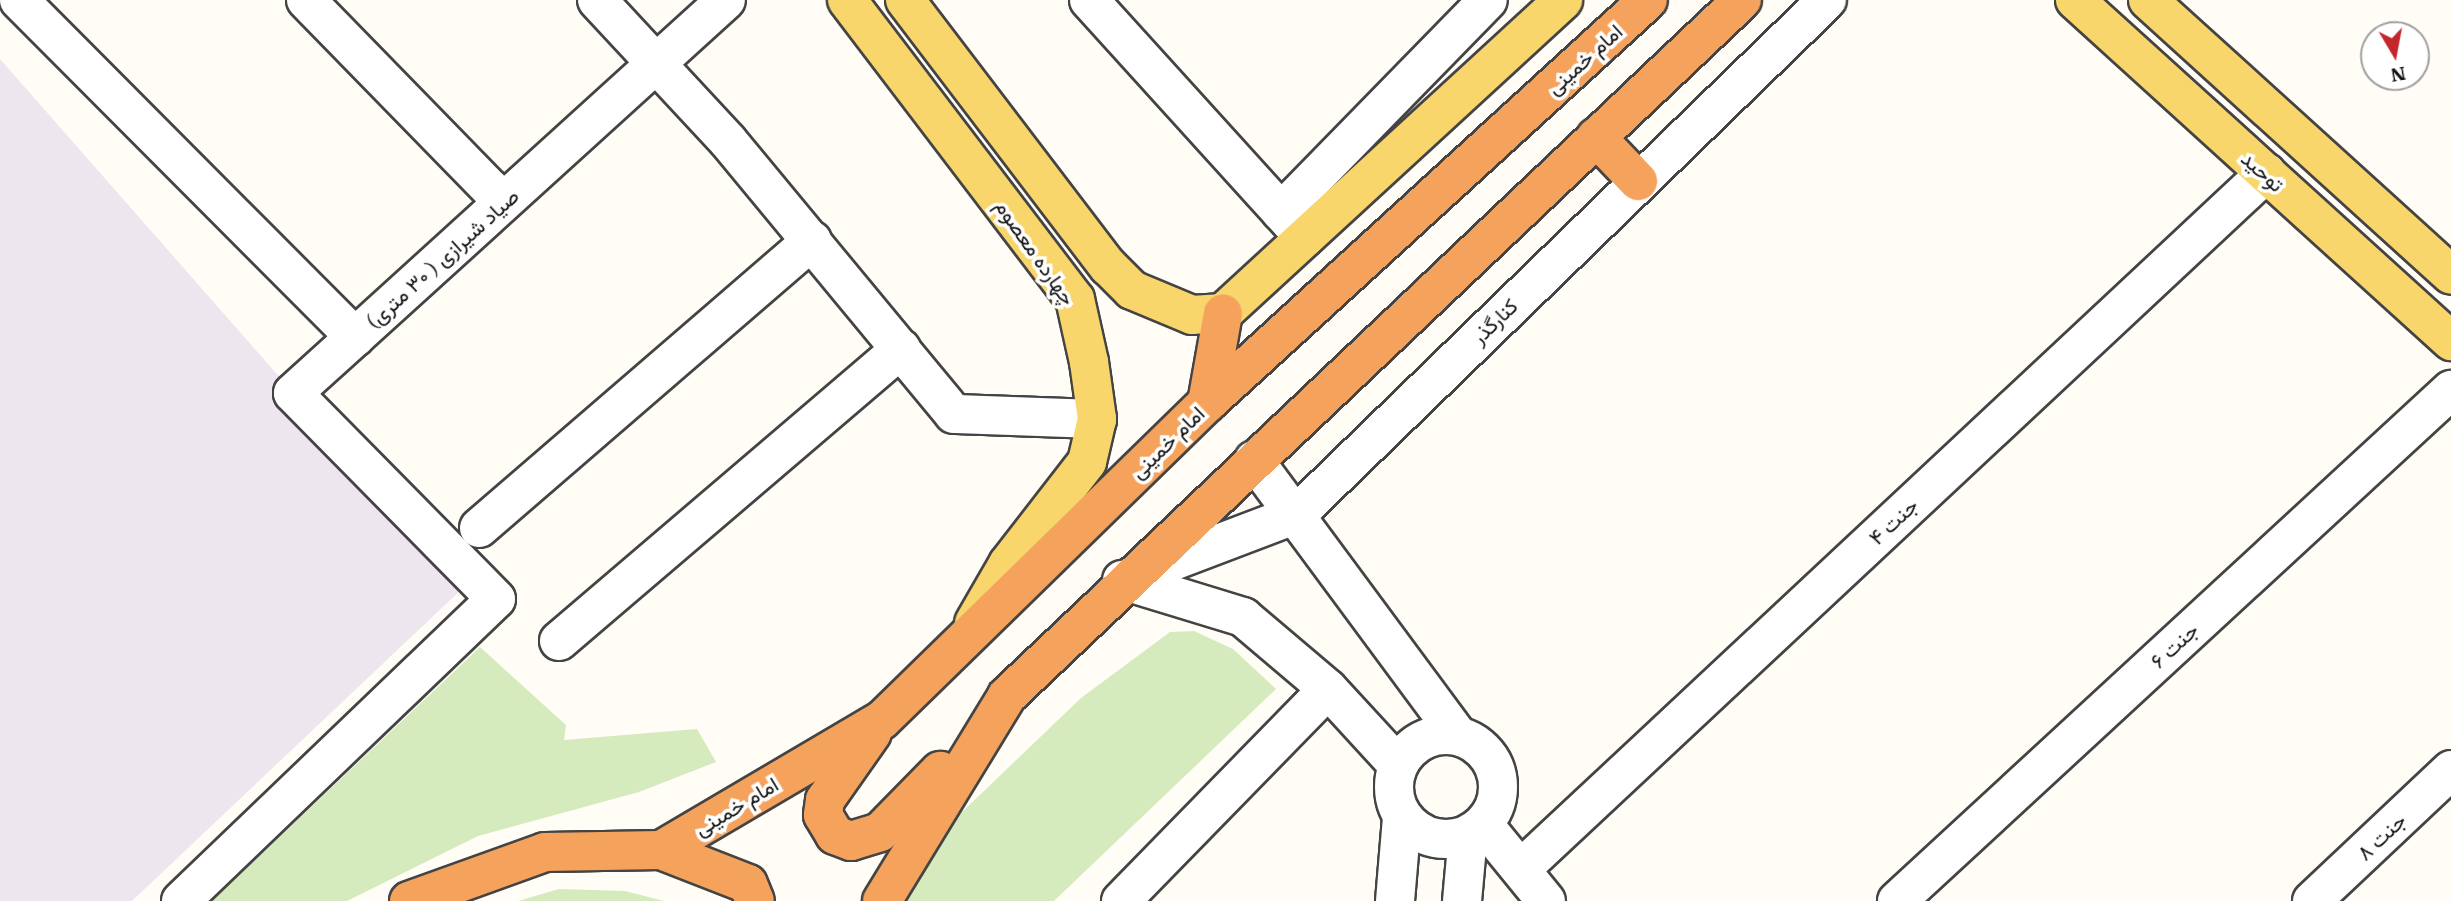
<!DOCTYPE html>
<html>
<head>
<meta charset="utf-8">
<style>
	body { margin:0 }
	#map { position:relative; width:2451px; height:901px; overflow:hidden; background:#fffdf5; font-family:"IBM Plex Serif",Vazirmatn,serif }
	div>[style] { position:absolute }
	.industrial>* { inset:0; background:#eee6ef }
	.green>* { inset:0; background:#d5ebbd }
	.roads { filter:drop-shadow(2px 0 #444) drop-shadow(-2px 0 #444) drop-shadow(0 2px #444) drop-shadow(0 -2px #444) }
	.minor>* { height:38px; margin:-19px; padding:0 19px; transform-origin:19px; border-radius:19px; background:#fff }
	.minor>.ring { margin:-19px; padding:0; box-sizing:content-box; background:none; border:38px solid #fff; border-radius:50% }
	.major>* { height:38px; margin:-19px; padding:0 19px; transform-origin:19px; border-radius:19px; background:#f9d66b }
	.highway>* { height:38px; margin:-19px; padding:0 19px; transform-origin:19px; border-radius:19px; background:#f5a25d }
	span { translate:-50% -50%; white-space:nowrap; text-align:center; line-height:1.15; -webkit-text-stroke:7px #fff; paint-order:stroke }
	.street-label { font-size:21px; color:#111 }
	.north { position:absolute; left:2360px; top:21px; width:70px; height:70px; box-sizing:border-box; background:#fff; border:2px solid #a0a0a0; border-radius:50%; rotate:170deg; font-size:19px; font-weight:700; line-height:28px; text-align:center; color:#111 }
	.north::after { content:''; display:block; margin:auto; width:24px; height:32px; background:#c4262e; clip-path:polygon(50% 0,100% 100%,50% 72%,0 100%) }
</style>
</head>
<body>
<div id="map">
	<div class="industrial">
		<i style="clip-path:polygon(0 59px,464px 587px,132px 901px,0 901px)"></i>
	</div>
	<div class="green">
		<i style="clip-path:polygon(1194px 631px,1233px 649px,1276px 689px,1054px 901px,900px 901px,938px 835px,1081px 698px,1170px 632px)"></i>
		<i style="clip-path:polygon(480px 647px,566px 725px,564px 740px,697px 729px,716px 762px,639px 792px,478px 836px,347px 901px,212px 901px)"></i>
		<i style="clip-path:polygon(559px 889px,625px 891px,664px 901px,518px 901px)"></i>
	</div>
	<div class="roads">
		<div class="minor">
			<i style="left:19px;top:0;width:476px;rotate:45.1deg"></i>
			<i style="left:355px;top:337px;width:501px;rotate:-42.25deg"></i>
			<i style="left:306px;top:0;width:282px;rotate:45.7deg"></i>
			<i style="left:597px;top:0;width:192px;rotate:47.1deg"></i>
			<i style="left:728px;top:141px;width:354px;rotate:50.4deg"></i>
			<i style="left:954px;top:414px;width:143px;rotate:2deg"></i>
			<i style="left:1089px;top:0;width:321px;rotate:47.8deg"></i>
			<i style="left:1281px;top:212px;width:296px;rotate:-45.7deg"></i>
			<i style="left:1254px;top:460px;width:343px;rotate:53.5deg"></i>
			<i style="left:479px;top:528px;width:440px;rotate:-40.8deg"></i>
			<i style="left:1131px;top:577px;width:178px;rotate:-20.8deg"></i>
			<i style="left:1297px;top:514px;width:738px;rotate:-44.12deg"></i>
			<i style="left:1122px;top:580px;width:127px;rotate:17deg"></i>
			<i style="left:1243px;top:617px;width:111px;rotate:40.3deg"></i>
			<i style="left:1328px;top:689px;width:103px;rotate:47.4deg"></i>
			<i style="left:559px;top:641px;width:450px;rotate:-40.5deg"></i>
			<i class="ring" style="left:1394px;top:735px;width:66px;height:66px"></i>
			<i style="left:1484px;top:825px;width:98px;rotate:50.8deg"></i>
			<i style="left:1521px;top:869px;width:1020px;rotate:-43.05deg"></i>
			<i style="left:181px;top:901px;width:436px;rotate:-43.8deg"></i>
			<i style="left:496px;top:599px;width:289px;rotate:-134.6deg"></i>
			<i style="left:293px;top:393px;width:84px;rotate:-42.1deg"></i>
			<i style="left:1121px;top:901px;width:296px;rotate:-45.7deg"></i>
			<i style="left:1395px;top:901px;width:84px;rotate:-85.2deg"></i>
			<i style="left:1462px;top:901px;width:66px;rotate:-84.8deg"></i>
			<i style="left:1897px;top:901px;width:754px;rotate:-42.69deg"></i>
			<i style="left:2312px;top:901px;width:191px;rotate:-43.3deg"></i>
		</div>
		<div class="major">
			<i style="left:847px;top:0;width:376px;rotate:52.7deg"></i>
			<i style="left:1075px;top:299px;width:65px;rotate:77.5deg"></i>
			<i style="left:1089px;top:362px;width:58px;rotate:82deg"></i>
			<i style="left:1097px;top:419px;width:44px;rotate:103.1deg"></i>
			<i style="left:1087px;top:462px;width:129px;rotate:127.8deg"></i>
			<i style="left:1008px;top:564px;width:68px;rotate:120deg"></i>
			<i style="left:905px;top:0;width:335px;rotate:52.7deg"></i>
			<i style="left:1108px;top:266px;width:34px;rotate:45deg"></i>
			<i style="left:1132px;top:290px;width:65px;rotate:22.6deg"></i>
			<i style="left:1192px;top:315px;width:31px;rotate:-4deg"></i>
			<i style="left:1223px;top:313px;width:462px;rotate:-42.6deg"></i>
			<i style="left:2075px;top:0;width:508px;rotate:42.21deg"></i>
			<i style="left:2148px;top:0;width:409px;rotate:42.2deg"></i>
		</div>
		<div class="highway">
			<i style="left:1596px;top:137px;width:61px;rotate:46.3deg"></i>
			<i style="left:1207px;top:403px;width:91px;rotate:-79.9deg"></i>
			<i style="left:872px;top:733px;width:82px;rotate:125deg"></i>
			<i style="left:825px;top:800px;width:15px;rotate:98deg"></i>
			<i style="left:823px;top:815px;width:23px;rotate:59deg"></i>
			<i style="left:835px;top:835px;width:17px;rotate:21deg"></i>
			<i style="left:851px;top:841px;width:30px;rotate:-17deg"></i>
			<i style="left:880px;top:832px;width:86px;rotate:-45.5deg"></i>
			<i style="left:661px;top:850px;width:256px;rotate:-30.5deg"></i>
			<i style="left:882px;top:720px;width:454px;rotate:-44.3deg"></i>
			<i style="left:1207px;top:403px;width:597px;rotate:-42.42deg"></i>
			<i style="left:409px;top:901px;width:145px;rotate:-19.8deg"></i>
			<i style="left:545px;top:852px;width:116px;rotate:-1deg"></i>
			<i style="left:661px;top:850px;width:93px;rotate:21.3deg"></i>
			<i style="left:748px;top:884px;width:18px;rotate:68deg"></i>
			<i style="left:882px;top:901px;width:240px;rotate:-58.6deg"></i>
			<i style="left:1007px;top:696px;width:1012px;rotate:-43.44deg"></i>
		</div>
	</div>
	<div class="street-label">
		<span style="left:1584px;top:59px;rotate:-42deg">امام خمینی</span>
		<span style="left:2263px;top:171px;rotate:42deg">توحید</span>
		<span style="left:1036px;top:252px;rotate:55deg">چهارده معصوم</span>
		<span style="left:442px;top:258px;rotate:-42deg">صیاد شیرازی ( ۳۰ متری)</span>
		<span style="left:1494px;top:321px;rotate:-44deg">کنارگذر</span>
		<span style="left:1167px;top:442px;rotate:-44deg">امام خمینی</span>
		<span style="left:1893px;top:521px;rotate:-43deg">جنت ۴</span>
		<span style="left:2174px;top:645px;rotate:-43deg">جنت ۶</span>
		<span style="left:736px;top:806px;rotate:-31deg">امام خمینی</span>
		<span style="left:2381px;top:836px;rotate:-43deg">جنت ۸</span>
	</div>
	<div class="north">N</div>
</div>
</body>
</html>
